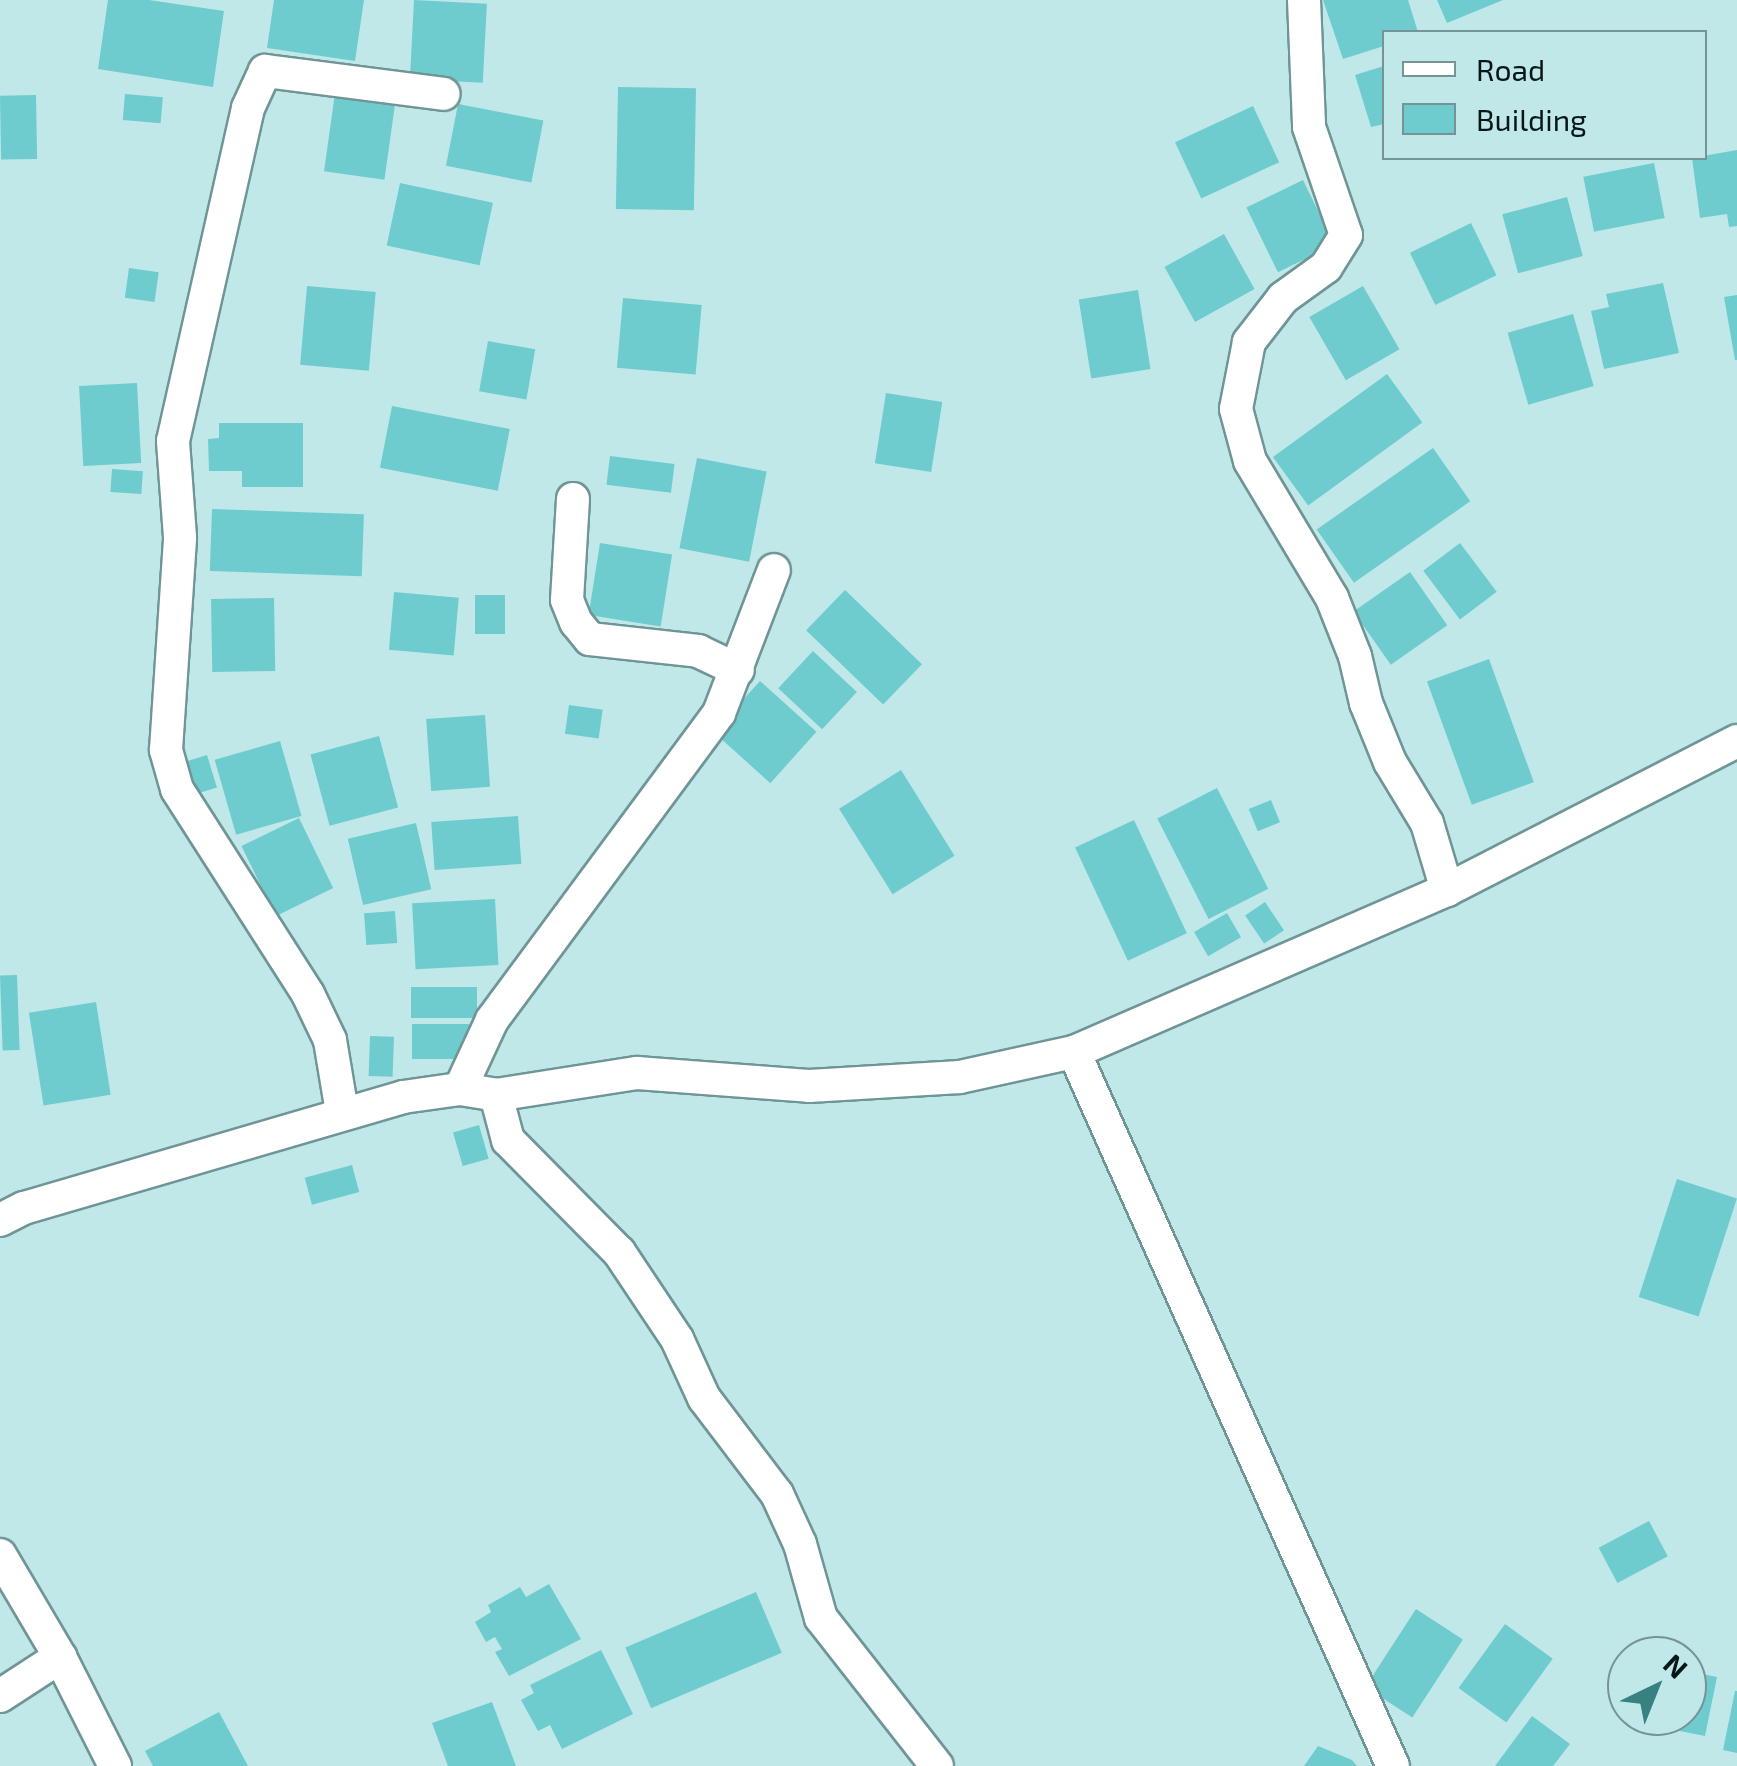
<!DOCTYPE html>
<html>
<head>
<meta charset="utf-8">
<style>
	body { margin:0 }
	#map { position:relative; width:1737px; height:1766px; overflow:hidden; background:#c0e8e9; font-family:"Exo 2",sans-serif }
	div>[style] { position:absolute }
	.building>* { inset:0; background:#6eccce; transform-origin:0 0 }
	.roads { filter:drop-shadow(2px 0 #6f9596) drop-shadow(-2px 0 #6f9596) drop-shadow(0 2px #6f9596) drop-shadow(0 -2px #6f9596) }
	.minor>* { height:32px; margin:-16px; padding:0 16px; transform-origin:16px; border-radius:16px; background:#fff }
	span { translate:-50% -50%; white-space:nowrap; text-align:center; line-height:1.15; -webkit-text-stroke:8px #c0e8e9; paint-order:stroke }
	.legend { position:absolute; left:1382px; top:30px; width:325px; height:130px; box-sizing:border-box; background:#c0e8e9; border:2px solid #769495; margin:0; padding:12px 18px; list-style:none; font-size:30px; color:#071617 }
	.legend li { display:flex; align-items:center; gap:20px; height:50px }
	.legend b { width:50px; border:2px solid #769495 }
	.north { position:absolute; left:1607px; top:1636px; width:100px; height:100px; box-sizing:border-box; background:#c0e8e9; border:2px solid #769495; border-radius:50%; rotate:43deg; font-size:28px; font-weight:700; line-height:40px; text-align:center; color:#071617 }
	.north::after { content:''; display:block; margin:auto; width:35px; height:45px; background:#388183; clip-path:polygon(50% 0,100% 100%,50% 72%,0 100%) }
</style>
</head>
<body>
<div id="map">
	<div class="building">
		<i style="clip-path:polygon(108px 0,149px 0,224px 11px,213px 87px,98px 69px)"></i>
		<i style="clip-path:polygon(274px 0,364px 0,355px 61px,267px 48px)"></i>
		<i style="left:414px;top:0;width:73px;height:79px;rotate:3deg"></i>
		<i style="clip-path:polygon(1323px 0,1408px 0,1418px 32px,1384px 32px,1384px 46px,1343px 59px)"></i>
		<i style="clip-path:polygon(1437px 0,1503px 0,1447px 23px)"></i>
		<i style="clip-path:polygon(1384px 66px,1384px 124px,1371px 127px,1355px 75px)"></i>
		<i style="left:336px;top:86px;width:61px;height:86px;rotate:8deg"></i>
		<i style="left:618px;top:87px;width:78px;height:122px;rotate:1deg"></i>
		<i style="left:125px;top:94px;width:38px;height:26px;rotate:5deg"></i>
		<i style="left:36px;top:95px;width:64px;height:36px;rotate:89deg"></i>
		<i style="left:458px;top:104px;width:87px;height:63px;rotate:11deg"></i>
		<i style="left:1253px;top:106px;width:62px;height:86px;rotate:65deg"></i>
		<i style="clip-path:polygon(1737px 150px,1737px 226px,1729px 227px,1727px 214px,1700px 218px,1692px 158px)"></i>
		<i style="left:1654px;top:163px;width:56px;height:72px;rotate:79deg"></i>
		<i style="left:1303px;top:180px;width:72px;height:63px;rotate:64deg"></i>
		<i style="left:400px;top:183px;width:95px;height:64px;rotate:12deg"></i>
		<i style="left:1567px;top:197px;width:61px;height:67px;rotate:75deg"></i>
		<i style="left:1471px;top:223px;width:58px;height:68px;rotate:64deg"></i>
		<i style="left:1224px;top:234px;width:63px;height:68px;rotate:61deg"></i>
		<i style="left:129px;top:268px;width:30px;height:30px;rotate:8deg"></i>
		<i style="clip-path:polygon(1663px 283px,1679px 353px,1604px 369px,1591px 311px,1609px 307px,1606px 294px)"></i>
		<i style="left:307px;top:286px;width:69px;height:79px;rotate:5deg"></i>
		<i style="left:1363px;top:286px;width:73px;height:62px;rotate:60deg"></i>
		<i style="left:1138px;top:290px;width:80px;height:60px;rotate:81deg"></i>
		<i style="clip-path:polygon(1737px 295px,1737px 360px,1735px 360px,1724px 297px)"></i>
		<i style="left:623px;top:298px;width:79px;height:70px;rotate:5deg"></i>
		<i style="left:1573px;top:314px;width:75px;height:68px;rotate:74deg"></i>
		<i style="left:488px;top:341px;width:48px;height:51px;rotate:10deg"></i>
		<i style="left:1387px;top:374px;width:60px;height:141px;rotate:54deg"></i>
		<i style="left:137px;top:383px;width:80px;height:58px;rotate:87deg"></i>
		<i style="left:886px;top:393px;width:57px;height:71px;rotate:9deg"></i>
		<i style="left:392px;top:406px;width:120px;height:63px;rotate:11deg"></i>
		<i style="clip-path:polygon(219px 423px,303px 423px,303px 487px,242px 487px,242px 471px,209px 471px,208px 439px,219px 438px)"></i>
		<i style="left:1433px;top:448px;width:65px;height:142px;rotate:55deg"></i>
		<i style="left:610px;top:456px;width:65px;height:29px;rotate:7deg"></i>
		<i style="left:697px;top:458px;width:71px;height:92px;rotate:11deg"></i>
		<i style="left:112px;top:469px;width:31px;height:23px;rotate:4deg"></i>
		<i style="left:212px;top:509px;width:152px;height:62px;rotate:2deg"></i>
		<i style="left:600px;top:543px;width:73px;height:73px;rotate:9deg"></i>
		<i style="left:1460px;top:543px;width:61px;height:46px;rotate:53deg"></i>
		<i style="left:1410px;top:572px;width:65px;height:69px;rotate:55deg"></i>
		<i style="left:845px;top:590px;width:107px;height:56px;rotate:44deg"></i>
		<i style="left:394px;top:592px;width:65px;height:58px;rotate:5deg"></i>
		<i style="left:475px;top:595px;width:30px;height:39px"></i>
		<i style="left:274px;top:598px;width:73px;height:63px;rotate:89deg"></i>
		<i style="left:813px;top:651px;width:60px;height:51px;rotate:43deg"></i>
		<i style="left:1489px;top:659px;width:131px;height:66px;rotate:70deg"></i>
		<i style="left:760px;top:681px;width:76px;height:69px;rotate:42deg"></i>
		<i style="left:569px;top:705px;width:34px;height:29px;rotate:8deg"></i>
		<i style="left:485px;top:715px;width:72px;height:59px;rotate:86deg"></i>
		<i style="left:379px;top:736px;width:74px;height:71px;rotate:75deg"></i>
		<i style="left:280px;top:741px;width:78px;height:68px;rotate:74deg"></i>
		<i style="left:207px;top:755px;width:34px;height:28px;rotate:73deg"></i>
		<i style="left:901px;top:770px;width:101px;height:73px;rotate:58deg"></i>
		<i style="left:1217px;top:788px;width:113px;height:67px;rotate:63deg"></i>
		<i style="left:1271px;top:800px;width:24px;height:24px;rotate:68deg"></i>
		<i style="left:518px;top:816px;width:48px;height:87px;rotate:86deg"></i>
		<i style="left:299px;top:818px;width:78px;height:64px;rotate:64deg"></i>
		<i style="left:1134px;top:820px;width:125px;height:65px;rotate:65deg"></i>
		<i style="left:416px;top:823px;width:68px;height:70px;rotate:77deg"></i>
		<i style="left:495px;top:899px;width:66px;height:83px;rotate:87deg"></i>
		<i style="left:1265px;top:902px;width:34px;height:24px;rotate:56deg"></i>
		<i style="left:395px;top:911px;width:32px;height:31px;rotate:86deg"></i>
		<i style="left:1227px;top:913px;width:28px;height:38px;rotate:60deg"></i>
		<i style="left:17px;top:975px;width:75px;height:17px;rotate:88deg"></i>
		<i style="left:411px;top:987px;width:66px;height:31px"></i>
		<i style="left:96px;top:1002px;width:94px;height:68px;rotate:81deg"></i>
		<i style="left:412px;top:1024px;width:57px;height:35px"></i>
		<i style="left:370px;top:1036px;width:24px;height:40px;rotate:2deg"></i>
		<i style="left:479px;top:1125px;width:35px;height:27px;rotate:74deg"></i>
		<i style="left:352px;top:1165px;width:28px;height:49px;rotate:75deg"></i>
		<i style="left:1677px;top:1179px;width:63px;height:124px;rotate:18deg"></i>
		<i style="left:1649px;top:1521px;width:40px;height:57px;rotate:62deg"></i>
		<i style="clip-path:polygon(549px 1584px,581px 1639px,509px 1676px,495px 1652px,502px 1649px,495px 1637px,486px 1642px,475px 1622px,491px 1612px,488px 1605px,520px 1587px,526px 1597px)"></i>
		<i style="left:756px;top:1592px;width:66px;height:142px;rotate:67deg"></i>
		<i style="left:1416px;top:1609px;width:56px;height:93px;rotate:33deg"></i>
		<i style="left:1505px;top:1624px;width:59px;height:79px;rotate:36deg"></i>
		<i style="clip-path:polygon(601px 1650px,633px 1714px,562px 1749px,550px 1725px,538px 1731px,521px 1700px,534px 1693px,530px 1685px)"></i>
		<i style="clip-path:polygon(1687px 1671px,1717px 1677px,1705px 1736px,1645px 1724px,1646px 1716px,1687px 1716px)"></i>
		<i style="clip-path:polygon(1735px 1691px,1737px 1691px,1737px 1753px,1723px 1750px)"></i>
		<i style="clip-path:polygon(492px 1702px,516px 1766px,448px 1766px,432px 1723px)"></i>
		<i style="clip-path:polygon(219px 1712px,248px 1766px,153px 1766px,145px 1751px)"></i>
		<i style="clip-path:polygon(1532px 1716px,1570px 1744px,1553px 1766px,1495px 1766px)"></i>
		<i style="clip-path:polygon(1318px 1746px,1352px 1760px,1357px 1766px,1304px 1766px)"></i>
	</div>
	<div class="roads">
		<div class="minor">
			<i style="left:1304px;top:0;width:127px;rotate:87.7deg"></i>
			<i style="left:1309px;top:127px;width:114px;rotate:71.1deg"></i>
			<i style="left:1346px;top:235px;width:38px;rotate:122deg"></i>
			<i style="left:1326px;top:267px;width:53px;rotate:144.2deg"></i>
			<i style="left:1283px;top:298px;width:56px;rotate:127.7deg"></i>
			<i style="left:1249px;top:342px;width:68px;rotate:101deg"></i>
			<i style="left:1236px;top:409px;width:54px;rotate:74.9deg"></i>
			<i style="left:1250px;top:461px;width:160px;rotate:59.1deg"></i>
			<i style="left:1332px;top:598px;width:62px;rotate:68.4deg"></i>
			<i style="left:1355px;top:656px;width:48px;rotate:76.8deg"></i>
			<i style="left:1366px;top:703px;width:64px;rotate:67.9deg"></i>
			<i style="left:1390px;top:762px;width:71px;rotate:58.8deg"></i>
			<i style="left:1427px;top:823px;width:70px;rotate:73.4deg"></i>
			<i style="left:573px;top:499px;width:101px;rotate:93.4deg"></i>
			<i style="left:567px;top:600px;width:24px;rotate:68deg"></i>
			<i style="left:576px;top:622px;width:22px;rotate:51deg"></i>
			<i style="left:590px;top:639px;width:109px;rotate:6.3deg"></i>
			<i style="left:698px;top:651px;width:44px;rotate:25.4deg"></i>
			<i style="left:1074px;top:1052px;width:782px;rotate:65.93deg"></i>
			<i style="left:460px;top:1089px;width:76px;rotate:-65.1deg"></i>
			<i style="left:492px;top:1020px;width:382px;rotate:-53.5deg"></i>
			<i style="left:719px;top:713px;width:153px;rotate:-69deg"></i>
			<i style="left:496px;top:1095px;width:47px;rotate:75.1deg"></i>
			<i style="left:508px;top:1140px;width:158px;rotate:45.3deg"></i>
			<i style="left:619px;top:1252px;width:105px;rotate:56.3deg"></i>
			<i style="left:677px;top:1339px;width:65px;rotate:65.4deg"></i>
			<i style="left:704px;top:1398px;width:121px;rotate:52.8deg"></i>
			<i style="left:777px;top:1494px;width:55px;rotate:65.3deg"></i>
			<i style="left:800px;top:1544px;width:77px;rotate:74.2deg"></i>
			<i style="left:821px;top:1618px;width:188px;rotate:51.9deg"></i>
			<i style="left:342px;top:1112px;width:73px;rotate:-99.5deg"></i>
			<i style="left:330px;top:1040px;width:51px;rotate:-115.6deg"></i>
			<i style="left:308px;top:994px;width:243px;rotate:-122.6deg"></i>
			<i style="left:177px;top:789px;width:41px;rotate:-105.8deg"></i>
			<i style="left:166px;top:750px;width:213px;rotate:-86.2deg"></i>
			<i style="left:180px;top:537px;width:96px;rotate:-94.2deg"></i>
			<i style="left:173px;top:441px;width:341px;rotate:-77.3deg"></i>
			<i style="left:248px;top:108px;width:41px;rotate:-65.3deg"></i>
			<i style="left:265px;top:71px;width:180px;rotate:7.3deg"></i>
			<i style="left:0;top:1220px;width:27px;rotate:-27deg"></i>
			<i style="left:24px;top:1208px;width:395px;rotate:-16.3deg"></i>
			<i style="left:403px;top:1097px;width:58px;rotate:-8deg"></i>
			<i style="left:460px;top:1089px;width:36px;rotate:9deg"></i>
			<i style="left:496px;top:1095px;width:143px;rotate:-8.9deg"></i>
			<i style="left:637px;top:1073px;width:172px;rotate:4.3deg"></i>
			<i style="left:809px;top:1086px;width:151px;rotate:-3.4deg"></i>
			<i style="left:960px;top:1077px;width:117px;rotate:-12.4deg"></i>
			<i style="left:1074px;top:1052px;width:407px;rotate:-23.5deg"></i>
			<i style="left:1447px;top:890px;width:326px;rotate:-27.2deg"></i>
			<i style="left:0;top:1555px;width:118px;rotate:59.5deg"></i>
			<i style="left:60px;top:1657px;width:122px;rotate:63.2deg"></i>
			<i style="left:0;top:1696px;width:72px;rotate:-33deg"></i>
		</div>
	</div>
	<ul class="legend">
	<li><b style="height:12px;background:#fff"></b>Road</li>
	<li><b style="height:28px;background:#6eccce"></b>Building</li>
	</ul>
	<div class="north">N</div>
</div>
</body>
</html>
